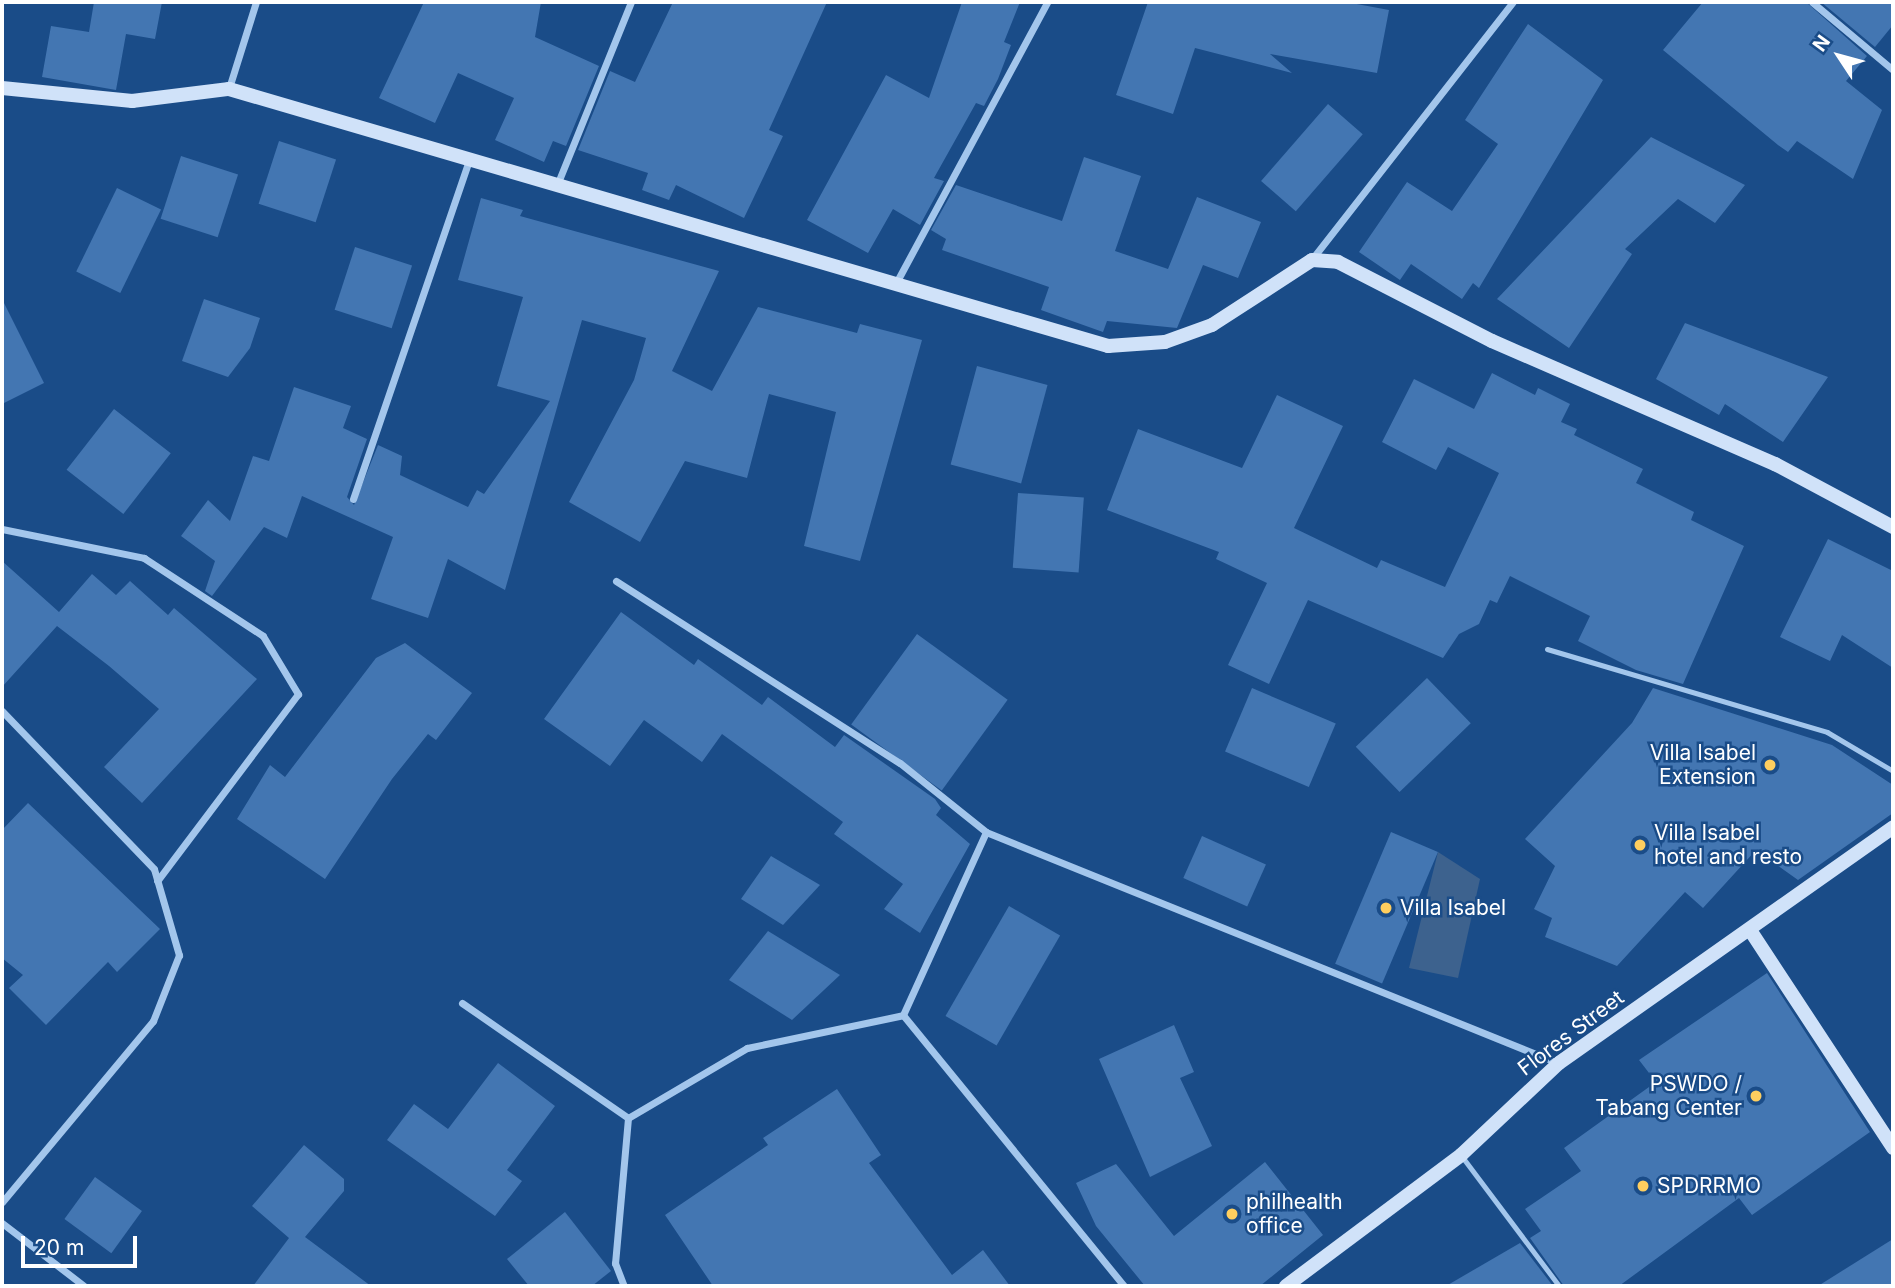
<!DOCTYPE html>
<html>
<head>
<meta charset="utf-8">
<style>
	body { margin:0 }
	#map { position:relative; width:1895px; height:1288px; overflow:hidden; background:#1a4c88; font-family:Inter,sans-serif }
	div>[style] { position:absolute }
	.water>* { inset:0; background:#3d628e }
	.building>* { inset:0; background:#4376b2; transform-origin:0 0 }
	.lane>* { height:5px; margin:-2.5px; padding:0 2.5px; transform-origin:2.5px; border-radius:2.5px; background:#a3c6ec }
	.street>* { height:7px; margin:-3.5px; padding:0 3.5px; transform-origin:3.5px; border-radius:3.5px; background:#a3c6ec }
	.secondary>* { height:14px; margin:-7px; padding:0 7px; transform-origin:7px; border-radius:7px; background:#d0e2f9 }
	.dots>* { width:19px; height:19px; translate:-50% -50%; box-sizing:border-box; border:4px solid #1a4c88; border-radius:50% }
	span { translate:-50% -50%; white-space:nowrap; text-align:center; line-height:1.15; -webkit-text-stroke:5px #1a4c88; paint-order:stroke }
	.poi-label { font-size:21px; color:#fff }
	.right { translate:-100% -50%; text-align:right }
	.left { translate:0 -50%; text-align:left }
	.street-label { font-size:21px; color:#fff }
	.frame { position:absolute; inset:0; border:4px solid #fff; pointer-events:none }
	.north { position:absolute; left:1804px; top:21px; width:70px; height:70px; -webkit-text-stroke:5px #1a4c88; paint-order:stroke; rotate:306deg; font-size:19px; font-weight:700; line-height:28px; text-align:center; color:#fff }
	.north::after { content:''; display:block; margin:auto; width:24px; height:32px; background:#fff; clip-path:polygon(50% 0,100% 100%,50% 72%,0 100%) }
	.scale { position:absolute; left:21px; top:1236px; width:116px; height:32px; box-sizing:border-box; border:4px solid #fff; border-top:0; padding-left:9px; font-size:21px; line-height:24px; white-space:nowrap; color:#fff; -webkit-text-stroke:5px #1a4c88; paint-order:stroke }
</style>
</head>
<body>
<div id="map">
	<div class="water">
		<i style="clip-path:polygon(1438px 852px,1480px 879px,1458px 978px,1409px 968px)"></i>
	</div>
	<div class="building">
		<i style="clip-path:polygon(94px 2px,162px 2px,155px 39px,126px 34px,116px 90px,42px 77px,51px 26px,89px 32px)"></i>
		<i style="clip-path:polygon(424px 2px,541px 2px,535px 37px,599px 66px,566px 146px,553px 141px,544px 162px,495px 140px,514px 98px,458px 73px,435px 123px,379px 98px)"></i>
		<i style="clip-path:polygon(673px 2px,827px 2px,769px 130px,783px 136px,744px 218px,676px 185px,669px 200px,642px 190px,648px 173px,578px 150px,610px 71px,635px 82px)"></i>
		<i style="clip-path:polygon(962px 2px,1020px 2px,1004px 42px,1011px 45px,998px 79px,984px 106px,976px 103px,934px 178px,944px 181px,920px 225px,893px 209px,868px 253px,807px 220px,886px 75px,929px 98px)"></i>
		<i style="clip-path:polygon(1148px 2px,1346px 2px,1389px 10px,1377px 73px,1270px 54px,1292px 73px,1195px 48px,1173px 114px,1116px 95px)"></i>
		<i style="clip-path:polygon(1703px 2px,1806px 2px,1867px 56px,1846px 81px,1882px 110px,1853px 179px,1797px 141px,1788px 152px,1778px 145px,1663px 50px)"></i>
		<i style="clip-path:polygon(1821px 2px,1893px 2px,1893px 25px,1875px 47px)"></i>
		<i style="clip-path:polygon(1528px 24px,1603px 80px,1479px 288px,1473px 283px,1462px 299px,1411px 264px,1400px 280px,1359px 252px,1407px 182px,1452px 211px,1498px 144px,1465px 120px)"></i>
		<i style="left:1328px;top:104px;width:46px;height:102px;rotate:41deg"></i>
		<i style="clip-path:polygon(1651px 137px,1745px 185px,1715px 223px,1678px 199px,1625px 249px,1632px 254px,1569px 348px,1497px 299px)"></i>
		<i style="left:279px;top:141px;width:60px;height:66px;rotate:18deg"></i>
		<i style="left:181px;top:156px;width:60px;height:66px;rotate:18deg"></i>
		<i style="clip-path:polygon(1084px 157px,1141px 176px,1115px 251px,1168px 269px,1197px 197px,1261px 222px,1238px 278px,1203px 265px,1177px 328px,1107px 321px,1103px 332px,1041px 310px,1049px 287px,942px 250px,946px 239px,931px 230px,956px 185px,1062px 221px)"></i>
		<i style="left:117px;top:188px;width:49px;height:93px;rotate:26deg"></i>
		<i style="clip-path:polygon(481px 198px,523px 210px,520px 216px,719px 271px,672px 371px,712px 391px,758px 307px,857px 333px,860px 324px,922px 340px,860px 561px,804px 546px,836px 412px,769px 394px,747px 478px,685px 461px,640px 542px,569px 502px,634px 380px,646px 338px,582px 320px,505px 590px,448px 559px,428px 618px,371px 599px,393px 537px,302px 496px,287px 538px,264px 527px,212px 596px,205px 591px,215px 561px,181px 536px,208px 500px,230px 521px,253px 456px,269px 461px,294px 387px,351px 406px,343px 428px,367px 439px,347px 497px,354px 505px,378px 445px,402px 456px,400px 475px,468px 507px,477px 490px,484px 494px,550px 401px,497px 386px,523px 297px,458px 280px)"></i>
		<i style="left:355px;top:247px;width:60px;height:66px;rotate:18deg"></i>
		<i style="clip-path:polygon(2px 299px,44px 383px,2px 404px)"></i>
		<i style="clip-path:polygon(204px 299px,260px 318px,250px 348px,228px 377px,182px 361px)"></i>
		<i style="clip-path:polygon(1685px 323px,1828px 377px,1783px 442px,1725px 404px,1719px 415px,1656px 379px)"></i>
		<i style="left:977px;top:366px;width:73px;height:102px;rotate:15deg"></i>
		<i style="clip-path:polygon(1492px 373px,1535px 395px,1538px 388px,1570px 404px,1561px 422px,1577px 429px,1574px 435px,1643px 469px,1636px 483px,1694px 512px,1691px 520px,1744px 546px,1683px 684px,1636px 670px,1578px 641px,1590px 616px,1510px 576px,1497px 603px,1490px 600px,1479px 624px,1459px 634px,1443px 658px,1308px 600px,1269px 684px,1228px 665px,1267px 583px,1216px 559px,1219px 552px,1107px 510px,1138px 429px,1242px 468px,1277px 395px,1343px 426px,1294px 528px,1377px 568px,1381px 560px,1445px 587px,1499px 473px,1448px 447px,1436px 470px,1382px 442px,1414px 379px,1474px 409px)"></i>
		<i style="left:114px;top:409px;width:72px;height:77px;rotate:38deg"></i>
		<i style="left:1018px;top:493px;width:66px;height:75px;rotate:4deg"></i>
		<i style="clip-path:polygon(1828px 539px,1893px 571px,1893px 668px,1842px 635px,1830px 661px,1780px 637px)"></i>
		<i style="clip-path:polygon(2px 561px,59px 612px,92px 574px,116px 595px,130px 581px,168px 615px,174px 608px,257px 679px,142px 803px,104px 767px,159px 709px,109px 666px,57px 626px,2px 687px)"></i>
		<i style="clip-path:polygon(621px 612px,694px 665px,698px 659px,762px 705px,768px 697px,835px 747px,844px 735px,935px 799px,941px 808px,936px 815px,970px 844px,920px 933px,884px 909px,903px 884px,834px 834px,843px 822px,722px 734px,702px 762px,644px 720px,610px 766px,544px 719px)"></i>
		<i style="left:917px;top:634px;width:112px;height:112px;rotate:36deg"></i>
		<i style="clip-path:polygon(405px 643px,472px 693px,436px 740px,428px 734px,392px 779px,325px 879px,237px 819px,270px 765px,285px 777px,376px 658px)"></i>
		<i style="left:1427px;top:678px;width:63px;height:99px;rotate:46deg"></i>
		<i style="left:1252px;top:688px;width:91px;height:69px;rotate:23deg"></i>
		<i style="clip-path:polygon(1653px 688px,1832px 745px,1893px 785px,1893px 813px,1798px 880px,1756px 850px,1703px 908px,1685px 892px,1617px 966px,1545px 937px,1552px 918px,1534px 909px,1555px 866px,1525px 839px,1632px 723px)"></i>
		<i style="clip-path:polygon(28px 803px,160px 929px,117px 972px,108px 962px,46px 1025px,9px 988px,23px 975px,2px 958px,2px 830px)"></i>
		<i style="left:1391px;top:832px;width:51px;height:143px;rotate:23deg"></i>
		<i style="left:1202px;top:836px;width:70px;height:46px;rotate:24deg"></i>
		<i style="clip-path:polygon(771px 856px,820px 885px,783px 925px,741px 899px)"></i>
		<i style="left:1009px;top:906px;width:59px;height:127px;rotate:30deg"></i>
		<i style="clip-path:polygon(768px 931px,840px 975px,792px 1020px,729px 980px)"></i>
		<i style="clip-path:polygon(1767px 973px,1870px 1132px,1752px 1215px,1739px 1198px,1619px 1286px,1564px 1286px,1530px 1238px,1541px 1231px,1525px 1209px,1581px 1171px,1564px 1148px,1656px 1082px,1639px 1060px)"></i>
		<i style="clip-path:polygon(1174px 1025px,1194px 1072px,1180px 1078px,1212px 1146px,1150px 1177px,1099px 1059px)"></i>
		<i style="clip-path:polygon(498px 1063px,555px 1106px,507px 1170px,522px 1181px,495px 1216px,387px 1140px,414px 1104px,448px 1129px)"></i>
		<i style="clip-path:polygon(837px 1089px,881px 1155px,869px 1163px,952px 1275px,983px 1250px,1010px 1286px,713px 1286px,665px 1215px,768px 1145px,763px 1138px)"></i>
		<i style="clip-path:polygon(304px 1145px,344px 1179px,344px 1191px,305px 1237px,371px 1286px,253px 1286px,289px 1238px,252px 1206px)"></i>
		<i style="clip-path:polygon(1265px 1162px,1323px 1235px,1260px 1286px,1145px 1286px,1096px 1226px,1076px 1183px,1116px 1164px,1174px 1236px)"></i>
		<i style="left:95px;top:1177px;width:58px;height:52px;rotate:36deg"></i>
		<i style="clip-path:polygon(565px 1212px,611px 1271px,592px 1286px,529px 1286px,507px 1259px)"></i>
		<i style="clip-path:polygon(1893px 1239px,1893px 1286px,1818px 1286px)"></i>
		<i style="clip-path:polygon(1520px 1243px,1553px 1286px,1446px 1286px)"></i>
	</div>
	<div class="lane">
		<i style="left:1547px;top:649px;width:292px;rotate:16.5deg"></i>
		<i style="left:1827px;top:732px;width:77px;rotate:30.6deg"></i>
		<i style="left:1463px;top:1158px;width:160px;rotate:53.1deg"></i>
	</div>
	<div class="street">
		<i style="left:1812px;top:2px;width:106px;rotate:40deg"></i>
		<i style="left:229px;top:88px;width:90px;rotate:-72.6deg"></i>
		<i style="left:557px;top:185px;width:197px;rotate:-68deg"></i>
		<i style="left:1312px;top:259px;width:326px;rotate:-52deg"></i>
		<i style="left:896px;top:283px;width:319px;rotate:-61.7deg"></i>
		<i style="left:353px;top:499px;width:355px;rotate:-71.1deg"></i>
		<i style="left:2px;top:529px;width:145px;rotate:11.5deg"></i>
		<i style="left:144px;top:558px;width:142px;rotate:33.2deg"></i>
		<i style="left:263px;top:636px;width:68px;rotate:58.9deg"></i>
		<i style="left:298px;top:694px;width:234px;rotate:127deg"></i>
		<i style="left:616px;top:581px;width:337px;rotate:32.7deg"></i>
		<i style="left:900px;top:763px;width:110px;rotate:38.7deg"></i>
		<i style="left:986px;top:832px;width:617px;rotate:21.99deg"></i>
		<i style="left:2px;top:711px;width:219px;rotate:46.1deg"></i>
		<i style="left:154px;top:869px;width:90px;rotate:73.8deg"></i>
		<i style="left:179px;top:955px;width:71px;rotate:111.5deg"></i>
		<i style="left:153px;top:1021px;width:236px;rotate:129.8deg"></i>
		<i style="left:986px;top:832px;width:201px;rotate:114.4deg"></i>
		<i style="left:903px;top:1015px;width:350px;rotate:50.8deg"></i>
		<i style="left:462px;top:1003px;width:202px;rotate:34.7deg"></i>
		<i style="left:628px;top:1118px;width:146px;rotate:95.1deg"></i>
		<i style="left:615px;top:1263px;width:25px;rotate:69deg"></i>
		<i style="left:628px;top:1118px;width:138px;rotate:-30.5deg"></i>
		<i style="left:747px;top:1048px;width:159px;rotate:-11.9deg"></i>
		<i style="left:2px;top:1223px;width:103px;rotate:37.5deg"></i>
	</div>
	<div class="secondary">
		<i style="left:2px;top:88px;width:131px;rotate:5.7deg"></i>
		<i style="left:132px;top:101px;width:98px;rotate:-7.1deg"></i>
		<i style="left:229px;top:89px;width:916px;rotate:16.3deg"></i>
		<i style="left:1108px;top:346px;width:57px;rotate:-4deg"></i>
		<i style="left:1165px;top:342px;width:50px;rotate:-19.9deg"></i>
		<i style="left:1212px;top:325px;width:119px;rotate:-33deg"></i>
		<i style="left:1312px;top:260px;width:26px;rotate:4deg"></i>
		<i style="left:1338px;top:262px;width:173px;rotate:27.2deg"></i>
		<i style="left:1492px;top:341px;width:309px;rotate:23.5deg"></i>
		<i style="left:1775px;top:464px;width:134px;rotate:28.1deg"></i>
		<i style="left:1750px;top:930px;width:261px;rotate:56.7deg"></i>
		<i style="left:1286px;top:1286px;width:219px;rotate:-36.8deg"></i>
		<i style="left:1461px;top:1155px;width:134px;rotate:-43.2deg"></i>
		<i style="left:1559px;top:1063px;width:409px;rotate:-35.2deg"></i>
	</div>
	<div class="dots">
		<i style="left:1770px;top:765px;background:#fece5f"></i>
		<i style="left:1640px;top:845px;background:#fece5f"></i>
		<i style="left:1386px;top:908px;background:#fece5f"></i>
		<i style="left:1756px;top:1096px;background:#fece5f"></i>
		<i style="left:1643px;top:1186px;background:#fece5f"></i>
		<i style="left:1232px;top:1214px;background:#fece5f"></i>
	</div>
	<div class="poi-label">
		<span class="right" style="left:1756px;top:765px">Villa Isabel<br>Extension</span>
		<span class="left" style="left:1654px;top:845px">Villa Isabel<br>hotel and resto</span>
		<span class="left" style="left:1400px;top:908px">Villa Isabel</span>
		<span class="right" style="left:1742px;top:1096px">PSWDO /<br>Tabang Center</span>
		<span class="left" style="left:1657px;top:1186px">SPDRRMO</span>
		<span class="left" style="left:1246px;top:1214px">philhealth<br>office</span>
	</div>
	<div class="street-label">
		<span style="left:1571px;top:1033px;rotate:-37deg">Flores Street</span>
	</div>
	<div class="frame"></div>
	<div class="north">N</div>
	<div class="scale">20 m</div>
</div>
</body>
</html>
